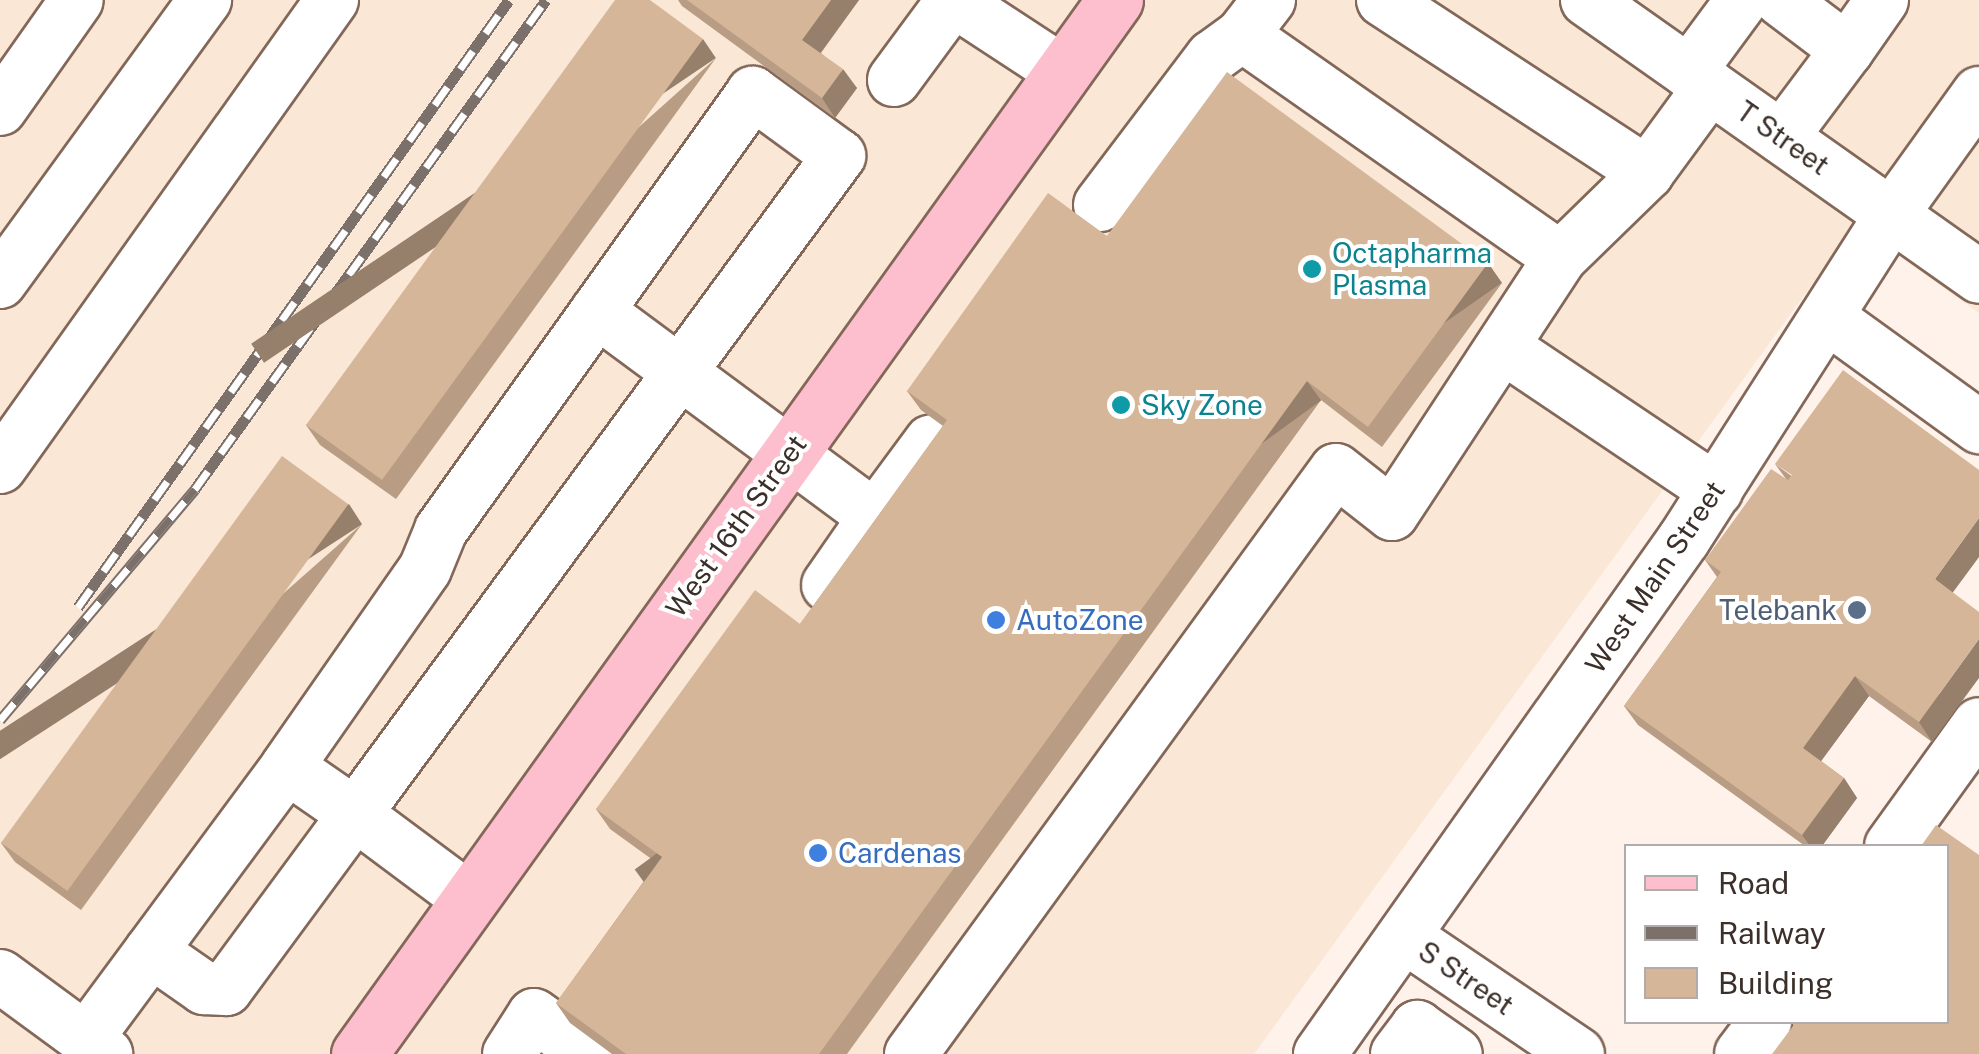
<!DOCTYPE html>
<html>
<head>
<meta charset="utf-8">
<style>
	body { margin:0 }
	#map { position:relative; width:1979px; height:1054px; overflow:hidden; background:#fff2eb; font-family:"Public Sans",sans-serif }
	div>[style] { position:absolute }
	.commercial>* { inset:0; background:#fae7d6 }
	.roads { filter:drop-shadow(2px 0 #836859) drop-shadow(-2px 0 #836859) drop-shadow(0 2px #836859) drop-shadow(0 -2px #836859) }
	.minor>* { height:52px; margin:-26px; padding:0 26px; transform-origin:26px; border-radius:26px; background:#fff }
	.major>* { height:55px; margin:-27.5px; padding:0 27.5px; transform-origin:27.5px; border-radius:27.5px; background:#fdbecd }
	.rail>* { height:11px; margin-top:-5.5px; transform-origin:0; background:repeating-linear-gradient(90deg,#fff 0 22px,#7c706a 0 44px); box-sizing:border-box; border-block:2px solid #7c706a }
	.wall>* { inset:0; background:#b89d84 }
	.shaded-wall>* { inset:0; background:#967f6b; transform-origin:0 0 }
	.building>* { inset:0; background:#d6b699; transform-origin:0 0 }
	.dots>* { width:28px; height:28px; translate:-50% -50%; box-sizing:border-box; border:5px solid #fff; border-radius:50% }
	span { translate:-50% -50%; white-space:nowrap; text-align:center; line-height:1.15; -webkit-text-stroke:8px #fff; paint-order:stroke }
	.street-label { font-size:28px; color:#3b2f29 }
	.culture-label { font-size:28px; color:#0d838f }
	.left { translate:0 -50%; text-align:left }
	.service-label { font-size:28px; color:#4e5e75 }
	.right { translate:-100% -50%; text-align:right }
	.shop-label { font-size:28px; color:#366cbe }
	.legend { position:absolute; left:1624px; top:844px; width:325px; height:180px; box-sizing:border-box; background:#fff; border:2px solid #b1aca9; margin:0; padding:12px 18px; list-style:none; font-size:30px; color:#3b2f29 }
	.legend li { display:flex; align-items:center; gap:20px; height:50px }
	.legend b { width:50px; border:2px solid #b1aca9 }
</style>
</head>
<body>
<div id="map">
	<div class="commercial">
		<i style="clip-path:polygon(0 0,1979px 0,1979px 313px,1855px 225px,1254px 1054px,0 1054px)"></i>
	</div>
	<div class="roads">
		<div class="minor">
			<i style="left:1269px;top:0;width:44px;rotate:127.6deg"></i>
			<i style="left:1242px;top:35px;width:388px;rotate:35deg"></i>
			<i style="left:1383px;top:0;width:316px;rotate:33.2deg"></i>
			<i style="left:1587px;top:0;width:480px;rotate:35.2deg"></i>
			<i style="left:1781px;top:0;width:83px;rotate:37.1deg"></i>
			<i style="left:1847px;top:50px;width:109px;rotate:126.8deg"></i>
			<i style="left:1847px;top:50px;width:61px;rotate:-55deg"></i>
			<i style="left:1689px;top:72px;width:89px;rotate:-53.6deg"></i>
			<i style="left:894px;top:80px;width:99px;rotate:-53.6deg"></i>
			<i style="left:953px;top:0;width:131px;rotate:33.2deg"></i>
			<i style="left:0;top:109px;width:133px;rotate:-54.8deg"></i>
			<i style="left:1100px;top:205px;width:186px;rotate:-52.9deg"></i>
			<i style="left:1212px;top:57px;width:37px;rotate:-36deg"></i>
			<i style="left:0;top:282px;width:349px;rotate:-54deg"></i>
			<i style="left:597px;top:311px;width:346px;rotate:36.5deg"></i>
			<i style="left:875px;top:517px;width:94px;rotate:-53.6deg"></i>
			<i style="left:1827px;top:317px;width:188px;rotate:35.9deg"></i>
			<i style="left:1503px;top:347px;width:257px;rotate:33.9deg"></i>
			<i style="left:0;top:467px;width:573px;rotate:-54.59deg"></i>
			<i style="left:828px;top:585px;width:83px;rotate:-55.3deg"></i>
			<i style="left:1891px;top:846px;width:150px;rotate:-54.2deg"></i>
			<i style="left:1404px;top:936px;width:210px;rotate:34.1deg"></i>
			<i style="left:151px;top:951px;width:65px;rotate:34.9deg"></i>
			<i style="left:204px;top:988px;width:22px;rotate:3deg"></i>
			<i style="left:226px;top:989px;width:217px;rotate:-53.6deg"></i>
			<i style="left:355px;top:814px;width:817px;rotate:-53.66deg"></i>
			<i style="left:839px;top:156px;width:107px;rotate:-143.8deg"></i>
			<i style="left:753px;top:93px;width:537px;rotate:125.53deg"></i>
			<i style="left:441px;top:530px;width:42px;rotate:112.3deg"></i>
			<i style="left:425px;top:569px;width:241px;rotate:124.9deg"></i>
			<i style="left:287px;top:767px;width:83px;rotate:34.7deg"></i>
			<i style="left:355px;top:814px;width:142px;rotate:36.7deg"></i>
			<i style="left:0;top:976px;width:132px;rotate:36.3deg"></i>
			<i style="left:86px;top:1039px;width:338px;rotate:-53.5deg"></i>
			<i style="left:509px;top:1054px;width:46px;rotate:-57.3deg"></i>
			<i style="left:534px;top:1015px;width:67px;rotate:35.8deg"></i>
			<i style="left:911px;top:1054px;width:722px;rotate:-53.96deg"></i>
			<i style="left:1336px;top:470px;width:71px;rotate:38.2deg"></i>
			<i style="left:1392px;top:514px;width:306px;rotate:-56.7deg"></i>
			<i style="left:1560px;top:258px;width:122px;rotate:-44.3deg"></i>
			<i style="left:1647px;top:173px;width:107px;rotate:-53.8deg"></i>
			<i style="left:1320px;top:1054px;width:631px;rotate:-54.75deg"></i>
			<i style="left:1684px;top:539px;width:386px;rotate:-57.4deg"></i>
			<i style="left:1892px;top:214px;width:149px;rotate:-54.3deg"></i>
			<i style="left:1397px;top:1054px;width:34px;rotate:-53deg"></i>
			<i style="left:1417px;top:1027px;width:47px;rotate:34.7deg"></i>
			<i style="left:1741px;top:1054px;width:40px;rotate:-53deg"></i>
		</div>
		<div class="major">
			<i style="left:359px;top:1054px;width:1297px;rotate:-54.35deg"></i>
		</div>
	</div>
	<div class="rail">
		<i style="left:78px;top:607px;width:744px;rotate:-54.62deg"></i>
		<i style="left:0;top:720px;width:302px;rotate:-49.8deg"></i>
		<i style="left:195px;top:489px;width:602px;rotate:-54.33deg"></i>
	</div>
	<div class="wall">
		<i style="clip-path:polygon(678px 0,859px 0,821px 53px,857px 88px,835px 118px,682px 6px)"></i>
		<i style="clip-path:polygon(716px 58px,396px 499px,320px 445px,306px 425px)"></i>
		<i style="clip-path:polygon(1107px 236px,1488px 263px,1502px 283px,1382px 447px,1321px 400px,847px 1054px,612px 1054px,570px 1023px,556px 1003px,657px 863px,610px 829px,596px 809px,800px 624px,943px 426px,921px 410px,907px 391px)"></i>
		<i style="clip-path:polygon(1775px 464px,1953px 593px,1932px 742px,1869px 696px,1821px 761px,1844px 778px,1857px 798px,1822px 846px,1805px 846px,1638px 725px,1624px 706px,1717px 577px,1705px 560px,1786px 479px)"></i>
		<i style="clip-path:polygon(362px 524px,81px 910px,15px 862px,1px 843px)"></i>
	</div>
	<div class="shaded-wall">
		<i style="clip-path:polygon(831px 0,859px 0,816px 59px,802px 40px)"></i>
		<i style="left:703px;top:39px;width:23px;height:545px;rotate:56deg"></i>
		<i style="clip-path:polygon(843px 69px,857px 88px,835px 118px,822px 98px)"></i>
		<i style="left:1488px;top:263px;width:24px;height:203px;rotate:55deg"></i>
		<i style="left:1307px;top:381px;width:24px;height:831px;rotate:54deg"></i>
		<i style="left:349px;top:504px;width:24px;height:478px;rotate:57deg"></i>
		<i style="clip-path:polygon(1979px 518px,1979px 557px,1948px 599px,1935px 579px)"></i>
		<i style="clip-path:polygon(1979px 639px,1979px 678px,1932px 742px,1919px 722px)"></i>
		<i style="clip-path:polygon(1855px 676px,1869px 696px,1816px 768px,1803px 748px)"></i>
		<i style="clip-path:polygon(1844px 778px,1857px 798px,1822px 846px,1810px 846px,1802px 835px)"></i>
	</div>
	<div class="building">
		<i style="clip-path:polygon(615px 0,650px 0,703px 39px,382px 480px,306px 425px)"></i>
		<i style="clip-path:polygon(687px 0,831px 0,802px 40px,843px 69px,822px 98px)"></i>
		<i style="clip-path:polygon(1227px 72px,1488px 263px,1368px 427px,1307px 381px,819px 1054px,626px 1054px,556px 1003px,662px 857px,596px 809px,755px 590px,800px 624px,947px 420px,907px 391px,1048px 193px,1107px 236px)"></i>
		<i style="clip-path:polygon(1843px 370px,1979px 470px,1979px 518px,1935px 579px,1979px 612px,1979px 639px,1919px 722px,1855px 676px,1803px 748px,1844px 778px,1802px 835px,1624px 706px,1721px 572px,1705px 560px,1771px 469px,1788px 480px,1792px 475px,1775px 464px)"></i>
		<i style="left:282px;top:456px;width:82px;height:478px;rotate:36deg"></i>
		<i style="clip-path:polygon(1936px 825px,1979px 855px,1979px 1054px,1772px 1054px,1796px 1022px,1946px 1022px,1946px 846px,1921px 846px)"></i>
	</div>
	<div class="dots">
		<i style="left:1312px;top:269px;background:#0f9aa8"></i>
		<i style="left:1121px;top:405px;background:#0f9aa8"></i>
		<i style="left:1857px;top:610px;background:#5c6f8a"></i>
		<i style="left:996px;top:620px;background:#3f7fe0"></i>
		<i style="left:818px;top:853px;background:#3f7fe0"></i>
	</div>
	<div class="street-label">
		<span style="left:1783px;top:138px;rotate:35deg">T Street</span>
		<span style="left:736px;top:526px;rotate:-54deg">West 16th Street</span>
		<span style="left:1655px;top:577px;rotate:-56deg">West Main Street</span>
		<span style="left:1466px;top:978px;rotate:34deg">S Street</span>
	</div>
	<div class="culture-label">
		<span class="left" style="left:1332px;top:269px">Octapharma<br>Plasma</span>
		<span class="left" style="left:1141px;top:405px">Sky Zone</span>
	</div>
	<div class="service-label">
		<span class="right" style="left:1837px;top:610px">Telebank</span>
	</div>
	<div class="shop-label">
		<span class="left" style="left:1016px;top:620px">AutoZone</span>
		<span class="left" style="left:838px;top:853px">Cardenas</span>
	</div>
	<ul class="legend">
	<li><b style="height:12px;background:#fdbecd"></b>Road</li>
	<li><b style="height:12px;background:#7c706a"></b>Railway</li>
	<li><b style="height:28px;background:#d6b699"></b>Building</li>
	</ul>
</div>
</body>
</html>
